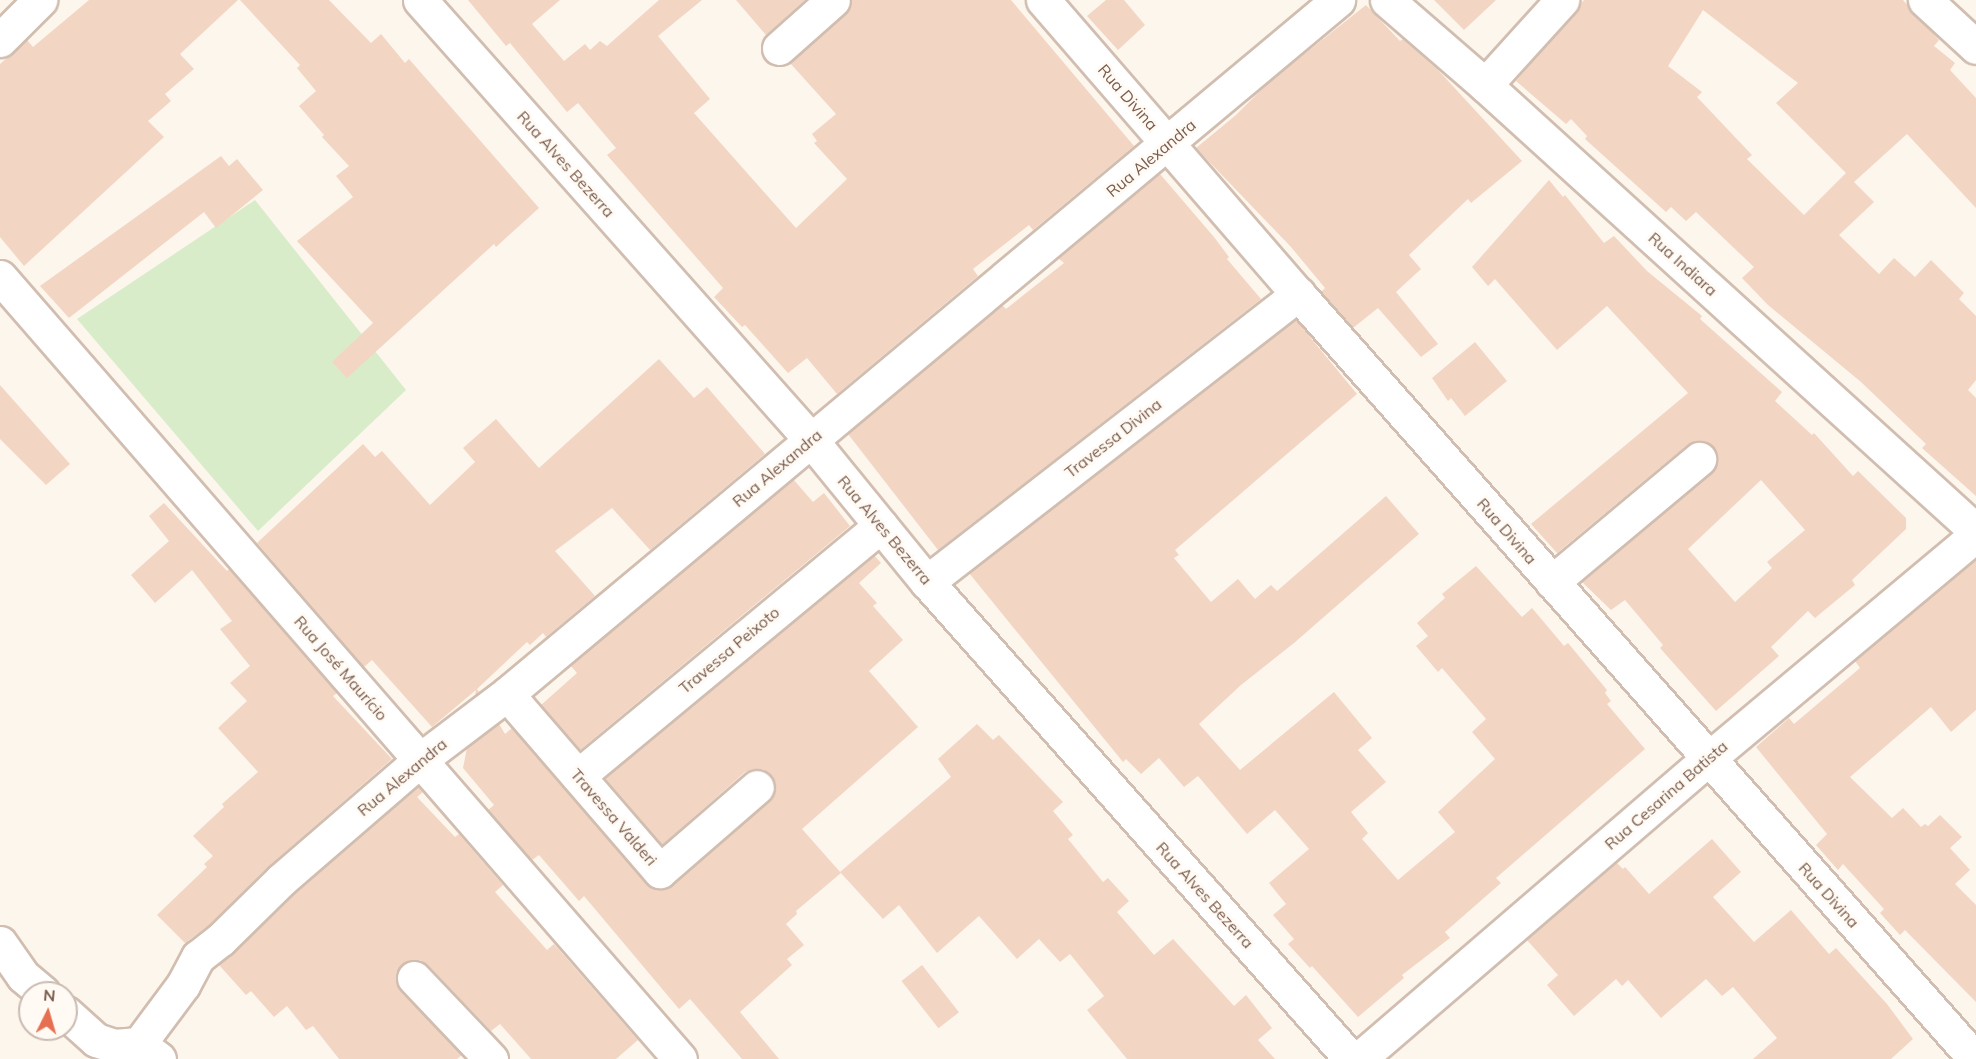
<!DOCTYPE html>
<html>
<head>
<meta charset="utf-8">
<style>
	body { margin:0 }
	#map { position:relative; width:1976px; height:1059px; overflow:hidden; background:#fdf6ec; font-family:Mulish,sans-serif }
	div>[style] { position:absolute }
	.green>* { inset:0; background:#d8ecc9 }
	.building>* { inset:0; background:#f3d5c3; transform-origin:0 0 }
	.roads { filter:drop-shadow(2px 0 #d1beb0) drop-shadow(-2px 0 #d1beb0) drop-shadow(0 2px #d1beb0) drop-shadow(0 -2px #d1beb0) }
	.minor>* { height:33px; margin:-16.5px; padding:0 16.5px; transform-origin:16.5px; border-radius:16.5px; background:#fff }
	span { translate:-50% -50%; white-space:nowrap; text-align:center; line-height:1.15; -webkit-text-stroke:5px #fffaf3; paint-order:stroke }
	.street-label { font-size:16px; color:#7a5c4d }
	.north { position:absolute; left:18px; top:981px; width:60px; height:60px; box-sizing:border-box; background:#fffaf3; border:2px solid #cabbb1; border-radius:50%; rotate:5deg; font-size:16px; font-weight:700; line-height:24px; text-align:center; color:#7a5c4d }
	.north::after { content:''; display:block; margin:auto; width:21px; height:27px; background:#e76f51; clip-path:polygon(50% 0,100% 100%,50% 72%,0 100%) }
</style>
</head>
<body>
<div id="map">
	<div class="green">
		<i style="clip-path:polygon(255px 200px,406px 390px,258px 531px,77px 319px)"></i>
	</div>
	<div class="building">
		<i style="clip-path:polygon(89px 0,238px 0,180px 54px,194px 69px,165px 94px,171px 101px,148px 121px,164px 137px,24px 266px,0 237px,0 64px,27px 40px,33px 47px)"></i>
		<i style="clip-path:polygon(240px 0,329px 0,371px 43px,381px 34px,405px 63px,409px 59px,539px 208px,496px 247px,494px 244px,347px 378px,332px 362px,373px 323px,297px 241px,353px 197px,336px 176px,349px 166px,322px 137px,324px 135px,299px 106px,316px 91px,297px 68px,300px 65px)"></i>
		<i style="clip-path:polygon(468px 0,560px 0,532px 24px,564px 61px,585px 44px,590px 50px,600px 41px,607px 46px,659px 0,702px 0,658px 36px,710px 99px,694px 113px,796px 228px,847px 179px,814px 143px,817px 141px,812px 134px,836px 114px,790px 63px,845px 14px,851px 0,1011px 0,1134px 146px,1033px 230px,1029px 225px,973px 269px,978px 276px,837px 394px,807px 358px,788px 373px,745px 325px,742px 327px,714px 297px,723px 288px,607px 155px,616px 148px,578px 103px,567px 112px,510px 43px,506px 46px)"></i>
		<i style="clip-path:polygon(736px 0,805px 0,766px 35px)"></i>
		<i style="clip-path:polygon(1106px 0,1124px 0,1145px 25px,1118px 50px,1087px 16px)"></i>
		<i style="clip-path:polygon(1434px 0,1496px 0,1464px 30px)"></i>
		<i style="clip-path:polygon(evenodd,1584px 0,1903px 0,1939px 40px,1934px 46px,1955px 63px,1950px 70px,1976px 98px,1976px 208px,1907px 134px,1854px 182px,1874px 202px,1839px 235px,1879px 274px,1894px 258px,1915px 277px,1931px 260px,1964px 293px,1959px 299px,1976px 316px,1976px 380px,1968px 390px,1976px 398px,1976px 496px,1922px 448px,1926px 444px,1861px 382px,1768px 305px,1742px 278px,1754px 267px,1696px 212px,1686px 221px,1671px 207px,1666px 212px,1585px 139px,1587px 136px,1571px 119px,1566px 124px,1516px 81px,1584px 0,1703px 10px,1798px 83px,1776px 103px,1846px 173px,1804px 215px,1747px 159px,1752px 155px,1697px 97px,1702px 92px,1668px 66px,1703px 10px)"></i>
		<i style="clip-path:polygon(1366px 5px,1400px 41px,1403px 39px,1438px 70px,1522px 161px,1471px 203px,1468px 199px,1409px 255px,1421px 269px,1396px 292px,1438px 344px,1421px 357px,1378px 308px,1353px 328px,1321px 292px,1325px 288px,1291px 247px,1196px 148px,1236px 115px,1269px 82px)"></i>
		<i style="clip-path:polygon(221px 156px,229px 166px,237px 159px,263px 190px,216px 228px,204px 212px,69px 318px,40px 286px)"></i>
		<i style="clip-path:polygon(1160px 174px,1214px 237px,1229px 257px,1227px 259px,1261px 299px,938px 550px,848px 434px,1002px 305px,1006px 309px,1064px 263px,1058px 258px)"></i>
		<i style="clip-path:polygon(evenodd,1549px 180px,1563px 197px,1565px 195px,1604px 243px,1614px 236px,1647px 271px,1702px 316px,1700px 319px,1782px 392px,1775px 401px,1812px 435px,1814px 433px,1853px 476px,1858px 471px,1906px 518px,1906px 529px,1852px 580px,1855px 585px,1815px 618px,1808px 611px,1771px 647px,1779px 656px,1716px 711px,1660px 648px,1663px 645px,1625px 600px,1611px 610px,1582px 582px,1711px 473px,1716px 466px,1718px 456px,1713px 447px,1705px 441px,1696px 441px,1687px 445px,1557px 553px,1531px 524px,1688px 393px,1607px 306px,1557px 350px,1495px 279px,1488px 286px,1472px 267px,1549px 180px,1761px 480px,1805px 530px,1767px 562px,1772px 568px,1735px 602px,1688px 549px,1761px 480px)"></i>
		<i style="clip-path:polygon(1296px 320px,1357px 394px,1175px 550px,1179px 555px,1174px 558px,1211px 602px,1238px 579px,1255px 599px,1271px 585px,1277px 591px,1386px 496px,1419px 534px,1294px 643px,1241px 685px,1199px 724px,1240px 770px,1334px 692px,1372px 738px,1358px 750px,1386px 782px,1351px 812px,1368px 833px,1362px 839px,1398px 880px,1455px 832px,1438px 812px,1495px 759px,1472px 732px,1486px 719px,1442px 668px,1438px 672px,1416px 646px,1428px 636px,1417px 623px,1445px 598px,1442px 594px,1476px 566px,1522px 617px,1532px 608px,1564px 646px,1568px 643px,1607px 690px,1605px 693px,1611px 701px,1607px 704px,1645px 749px,1496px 878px,1501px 883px,1445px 932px,1450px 938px,1402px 975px,1404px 978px,1358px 1017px,1312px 966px,1310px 968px,1288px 944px,1294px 939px,1273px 915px,1286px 904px,1269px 883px,1309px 849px,1275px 810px,1247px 834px,1198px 776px,1184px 787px,1159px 758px,1141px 774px,1126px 759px,1123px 762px,969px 573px)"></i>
		<i style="clip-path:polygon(1475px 342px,1507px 381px,1465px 416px,1451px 398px,1448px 401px,1432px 378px)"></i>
		<i style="clip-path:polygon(659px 359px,694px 398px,707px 387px,765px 454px,650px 550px,612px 508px,555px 551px,595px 596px,546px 637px,543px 633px,530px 645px,527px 642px,477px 689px,479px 692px,475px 695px,476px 690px,432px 727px,372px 660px,364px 667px,257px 543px,363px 444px,375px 457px,382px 451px,430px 505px,475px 462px,463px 448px,496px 419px,539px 468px)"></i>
		<i style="clip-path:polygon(0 385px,70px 464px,46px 485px,0 439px)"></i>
		<i style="clip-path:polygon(793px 479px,813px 502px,824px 493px,850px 526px,580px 750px,541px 705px,577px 673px,570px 665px)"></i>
		<i style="clip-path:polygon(164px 503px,227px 571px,229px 569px,337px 693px,333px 696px,392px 759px,269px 866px,208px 926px,185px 943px,157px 915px,207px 867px,204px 864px,213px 856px,193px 836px,224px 807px,222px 804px,258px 772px,218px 728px,247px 701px,230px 683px,250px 666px,220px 629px,232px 621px,192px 570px,155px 603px,131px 575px,169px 541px,149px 516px)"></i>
		<i style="clip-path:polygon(874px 555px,881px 563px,859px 583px,877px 603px,873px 606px,903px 640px,869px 671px,918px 727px,802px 829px,841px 873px,796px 911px,797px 914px,786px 924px,804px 945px,787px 959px,792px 965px,740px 1012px,779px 1059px,742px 1059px,690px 999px,679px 1009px,584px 896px,579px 901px,539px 855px,532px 860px,488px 810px,494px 805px,463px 768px,467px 748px,499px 724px,505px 734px,512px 728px,646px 883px,654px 889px,664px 889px,672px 885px,769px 801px,775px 793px,775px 783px,771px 775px,763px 769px,754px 769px,745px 772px,662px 845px,605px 778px)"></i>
		<i style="clip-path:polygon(1976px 559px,1976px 710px,1951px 732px,1931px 707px,1850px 777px,1892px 818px,1903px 808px,1921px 827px,1925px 824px,1928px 826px,1940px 815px,1962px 837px,1950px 848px,1970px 870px,1955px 884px,1976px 905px,1976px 1002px,1905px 930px,1900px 935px,1880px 913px,1884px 909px,1843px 864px,1838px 870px,1816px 845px,1827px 834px,1756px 747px,1789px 718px,1794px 724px,1860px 668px,1855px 661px)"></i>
		<i style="clip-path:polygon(977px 724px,993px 740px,999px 735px,1063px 802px,1053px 811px,1073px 835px,1068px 839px,1103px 882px,1108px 878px,1129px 901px,1117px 912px,1154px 955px,1173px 939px,1234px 1006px,1246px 995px,1272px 1028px,1258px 1040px,1275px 1059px,1127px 1059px,1087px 1010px,1104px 996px,1070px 954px,1060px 962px,1039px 939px,1017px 959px,979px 916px,937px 953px,899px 905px,883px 919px,840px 872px,951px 777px,938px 759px)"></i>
		<i style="clip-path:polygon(418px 787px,423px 792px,417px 797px,455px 837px,459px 834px,503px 885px,495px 892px,547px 950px,554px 944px,638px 1040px,616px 1059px,531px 1059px,500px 1024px,491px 1031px,428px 965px,420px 960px,410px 960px,401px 965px,396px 973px,396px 983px,462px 1055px,457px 1059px,339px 1059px,313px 1026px,306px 1030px,287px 1006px,274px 1017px,251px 991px,246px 995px,219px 965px,294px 894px)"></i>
		<i style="clip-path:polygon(1712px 839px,1741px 872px,1713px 897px,1754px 942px,1791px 910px,1829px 954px,1836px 948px,1887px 1004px,1913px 1039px,1891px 1059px,1753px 1059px,1777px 1038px,1733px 987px,1722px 996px,1706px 979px,1661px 1018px,1628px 980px,1622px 986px,1616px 979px,1574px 1016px,1547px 985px,1558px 975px,1527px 940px,1617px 863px,1623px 869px,1625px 867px,1649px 894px)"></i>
		<i style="left:922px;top:965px;width:60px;height:26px;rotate:52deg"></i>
	</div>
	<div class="roads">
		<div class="minor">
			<i style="left:420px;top:0;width:589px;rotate:48.37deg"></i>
			<i style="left:811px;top:440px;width:183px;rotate:50.8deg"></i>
			<i style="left:927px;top:582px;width:638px;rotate:48.37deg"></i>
			<i style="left:1043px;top:0;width:389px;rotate:49.1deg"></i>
			<i style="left:1298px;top:294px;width:1022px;rotate:48.49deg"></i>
			<i style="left:1387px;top:0;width:130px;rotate:40.9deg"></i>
			<i style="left:1485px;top:85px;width:663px;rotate:42.25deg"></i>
			<i style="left:1925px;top:0;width:69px;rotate:42.7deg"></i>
			<i style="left:0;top:40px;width:57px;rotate:-45deg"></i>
			<i style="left:779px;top:48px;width:72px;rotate:-41.6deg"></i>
			<i style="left:1485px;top:85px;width:115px;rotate:-47.8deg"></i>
			<i style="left:0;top:277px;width:1036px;rotate:48.99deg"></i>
			<i style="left:927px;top:582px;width:470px;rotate:-37.8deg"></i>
			<i style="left:1552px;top:582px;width:192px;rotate:-39.9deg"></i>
			<i style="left:507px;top:694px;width:234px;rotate:49.2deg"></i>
			<i style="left:660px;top:871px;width:128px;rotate:-40.9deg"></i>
			<i style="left:578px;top:776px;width:393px;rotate:-39.6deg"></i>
			<i style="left:0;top:943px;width:40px;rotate:55.1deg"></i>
			<i style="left:23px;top:976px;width:26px;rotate:40deg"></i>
			<i style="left:414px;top:978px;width:112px;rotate:46.5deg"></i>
			<i style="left:66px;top:1013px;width:40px;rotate:42deg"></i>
			<i style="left:96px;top:1040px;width:19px;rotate:18deg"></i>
			<i style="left:114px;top:1046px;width:25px;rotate:-5deg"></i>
			<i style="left:159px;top:1059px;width:25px;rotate:-143deg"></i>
			<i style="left:139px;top:1044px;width:74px;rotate:-53.3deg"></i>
			<i style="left:183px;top:985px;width:32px;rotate:-62deg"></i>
			<i style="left:198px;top:957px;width:28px;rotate:-38deg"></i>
			<i style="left:220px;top:940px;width:86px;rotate:-44.5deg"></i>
			<i style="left:281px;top:880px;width:184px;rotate:-40.8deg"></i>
			<i style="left:420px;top:760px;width:109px;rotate:-37.2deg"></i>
			<i style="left:507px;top:694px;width:1083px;rotate:-39.87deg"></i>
			<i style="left:1359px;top:1059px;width:460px;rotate:-40.7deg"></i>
			<i style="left:1708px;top:759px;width:349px;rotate:-39.9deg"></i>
		</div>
	</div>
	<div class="street-label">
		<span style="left:1128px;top:97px;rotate:49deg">Rua Divina</span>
		<span style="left:1151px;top:158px;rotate:-40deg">Rua Alexandra</span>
		<span style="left:566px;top:164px;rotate:48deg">Rua Alves Bezerra</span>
		<span style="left:1683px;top:264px;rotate:42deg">Rua Indiara</span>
		<span style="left:1113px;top:438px;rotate:-38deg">Travessa Divina</span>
		<span style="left:777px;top:468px;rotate:-40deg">Rua Alexandra</span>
		<span style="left:885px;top:530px;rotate:50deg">Rua Alves Bezerra</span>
		<span style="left:1507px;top:531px;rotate:49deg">Rua Divina</span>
		<span style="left:729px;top:650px;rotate:-40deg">Travessa Peixoto</span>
		<span style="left:341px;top:668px;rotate:49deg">Rua José Maurício</span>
		<span style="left:402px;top:777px;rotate:-40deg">Rua Alexandra</span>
		<span style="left:1666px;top:795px;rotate:-41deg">Rua Cesarina Batista</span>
		<span style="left:614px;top:817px;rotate:49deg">Travessa Valderi</span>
		<span style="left:1205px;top:895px;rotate:48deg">Rua Alves Bezerra</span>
		<span style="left:1829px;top:895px;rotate:48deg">Rua Divina</span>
	</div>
	<div class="north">N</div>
</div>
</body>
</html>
